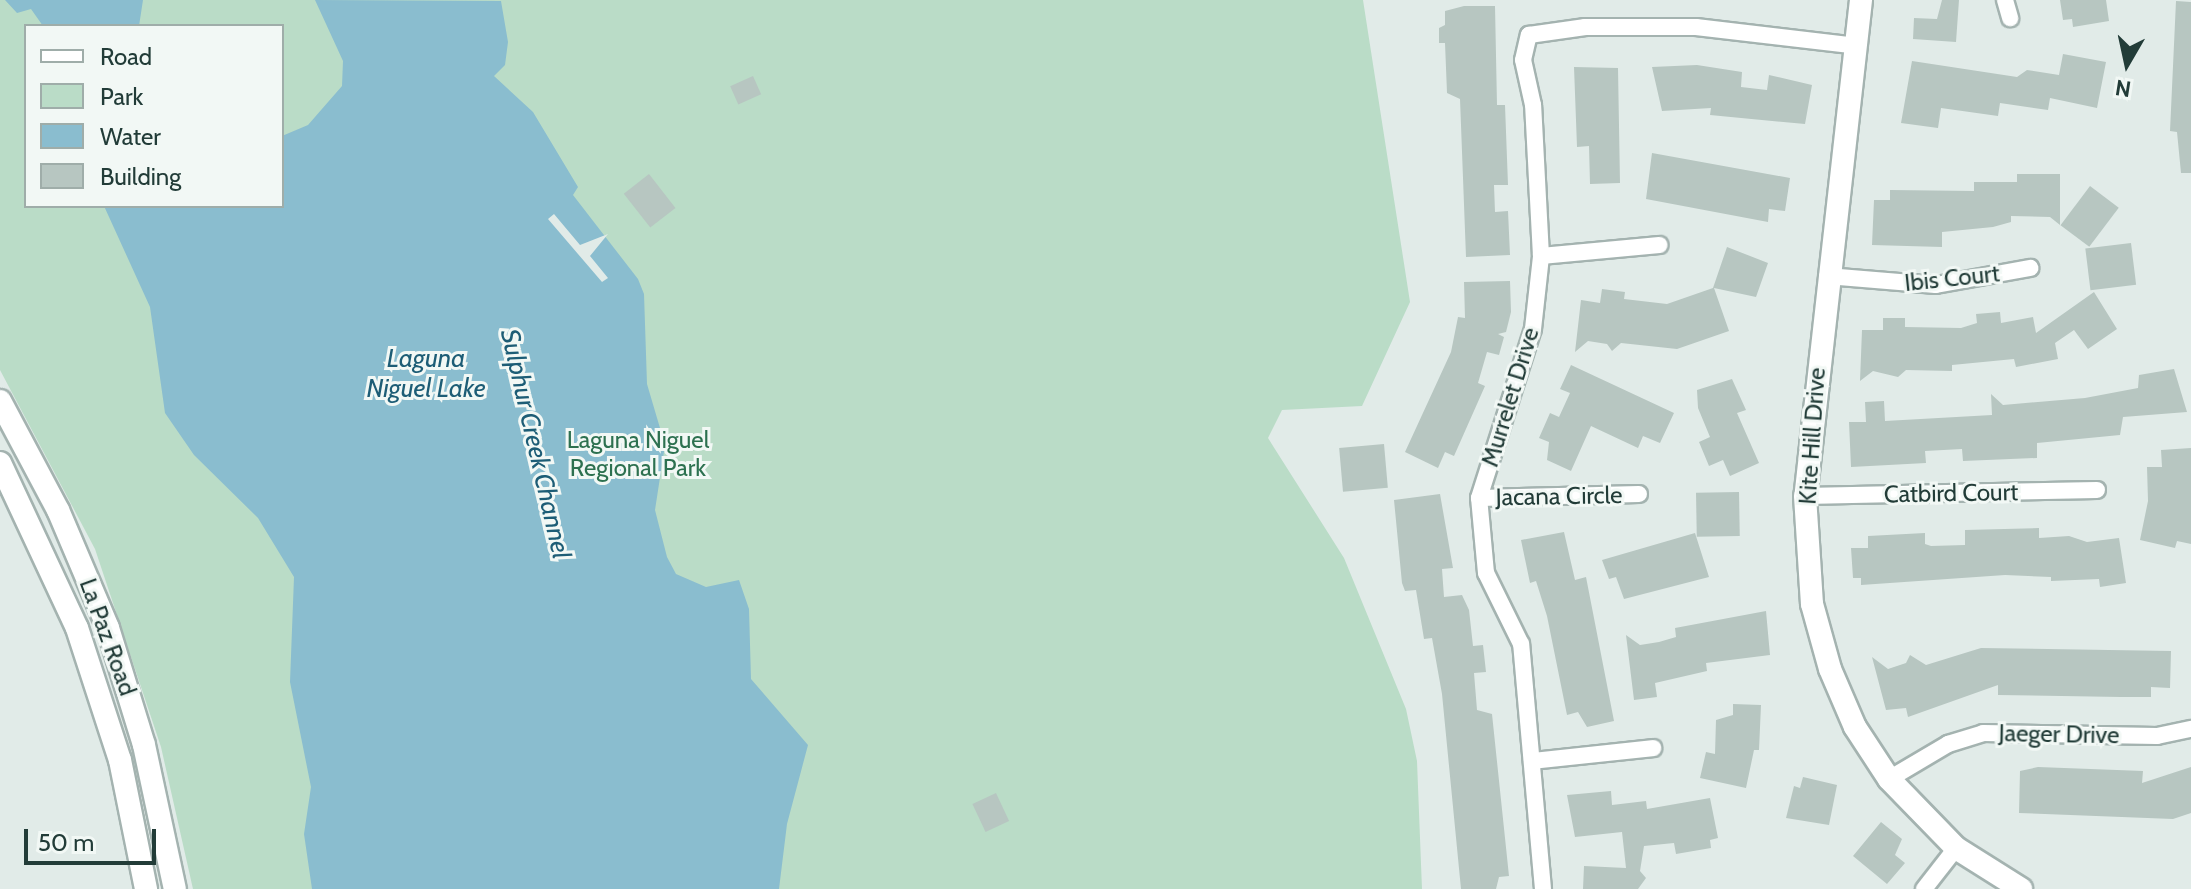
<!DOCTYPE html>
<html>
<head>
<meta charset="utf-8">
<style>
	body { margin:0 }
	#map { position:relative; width:2191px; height:889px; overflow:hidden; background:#e1ebe8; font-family:Cabin,sans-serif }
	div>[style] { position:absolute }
	.green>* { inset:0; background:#badcc7 }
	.water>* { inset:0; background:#8abdcf }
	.pier>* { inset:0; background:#e1ebe8 }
	.building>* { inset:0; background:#b7c6c1; transform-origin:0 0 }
	.roads { filter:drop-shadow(2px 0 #a4b3b0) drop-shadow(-2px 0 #a4b3b0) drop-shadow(0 2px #a4b3b0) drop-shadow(0 -2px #a4b3b0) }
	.street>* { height:16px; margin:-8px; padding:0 8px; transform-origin:8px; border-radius:8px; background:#fff }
	.secondary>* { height:22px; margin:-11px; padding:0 11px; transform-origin:11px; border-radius:11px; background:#fff }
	span { translate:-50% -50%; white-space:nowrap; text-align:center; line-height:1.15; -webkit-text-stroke:6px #f2f8f5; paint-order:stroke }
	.street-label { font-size:24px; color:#223c38 }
	.park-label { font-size:24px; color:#2d7150 }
	.water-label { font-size:26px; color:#1d5d76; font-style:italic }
	.legend { position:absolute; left:24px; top:24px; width:260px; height:184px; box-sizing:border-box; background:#f2f8f5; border:2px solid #9fada9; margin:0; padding:10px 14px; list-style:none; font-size:24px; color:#223c38 }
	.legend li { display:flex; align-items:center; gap:16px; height:40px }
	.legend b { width:40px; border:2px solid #9fada9 }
	.north { position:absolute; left:2087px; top:24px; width:80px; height:80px; -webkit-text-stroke:6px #f2f8f5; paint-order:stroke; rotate:189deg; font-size:22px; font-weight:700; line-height:32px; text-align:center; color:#223c38 }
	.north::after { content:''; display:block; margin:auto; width:28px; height:36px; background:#223c38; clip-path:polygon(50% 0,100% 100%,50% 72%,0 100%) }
	.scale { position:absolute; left:24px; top:829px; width:132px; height:36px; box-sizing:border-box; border:4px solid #223c38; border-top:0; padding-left:10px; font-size:24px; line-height:28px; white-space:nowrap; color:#223c38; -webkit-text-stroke:6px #f2f8f5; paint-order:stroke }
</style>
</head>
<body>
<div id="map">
	<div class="green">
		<i style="clip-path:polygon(evenodd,0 0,1363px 0,1410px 302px,1362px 406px,1282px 410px,1268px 438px,1344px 558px,1406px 709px,1417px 761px,1422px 889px,193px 889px,161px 747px,95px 549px,0 370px,0 0,26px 26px,282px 26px,282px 206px,26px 206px,26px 26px)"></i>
	</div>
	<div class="water">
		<i style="clip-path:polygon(5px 0,143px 0,139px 26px,43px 26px,31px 9px,17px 13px)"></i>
		<i style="clip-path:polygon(315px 0,501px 1px,508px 42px,505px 65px,494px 76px,533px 112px,578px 187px,573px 195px,638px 279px,644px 294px,647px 384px,665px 445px,655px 510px,667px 557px,676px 574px,706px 587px,739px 580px,749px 609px,751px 679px,808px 745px,787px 824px,779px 889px,312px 889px,304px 834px,311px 787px,290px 682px,294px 577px,258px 518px,194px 455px,165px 413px,150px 307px,104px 206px,282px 206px,282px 136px,308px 125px,342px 86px,343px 61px)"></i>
	</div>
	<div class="pier">
		<i style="clip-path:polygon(554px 214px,580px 245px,608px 234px,590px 256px,608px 278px,602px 282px,548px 219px)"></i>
	</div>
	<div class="building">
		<i style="clip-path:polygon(1942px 0,1959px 0,1956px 42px,1913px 39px,1914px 18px,1937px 19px)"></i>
		<i style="clip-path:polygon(2060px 0,2106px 0,2109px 21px,2073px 27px,2072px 19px,2063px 20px)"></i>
		<i style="clip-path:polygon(2176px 1px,2191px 2px,2191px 173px,2181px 173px,2177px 132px,2170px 131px)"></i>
		<i style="clip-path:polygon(1464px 6px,1495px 6px,1497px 105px,1505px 105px,1508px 185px,1494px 185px,1495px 212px,1508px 211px,1510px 255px,1466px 257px,1460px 99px,1447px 93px,1445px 43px,1439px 43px,1439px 28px,1445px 25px,1445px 11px)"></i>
		<i style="clip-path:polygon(2063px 54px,2106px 62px,2097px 108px,2050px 98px,2048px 110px,2000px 103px,1998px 116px,1941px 108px,1938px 128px,1901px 123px,1912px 61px,2017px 77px,2027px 70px,2059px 75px)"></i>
		<i style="clip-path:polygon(1697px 65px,1742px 72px,1741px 87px,1767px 90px,1769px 75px,1812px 85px,1805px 124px,1710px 115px,1711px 108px,1662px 111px,1652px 67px)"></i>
		<i style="clip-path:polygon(1574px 67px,1618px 68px,1620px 183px,1590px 184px,1589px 146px,1577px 147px)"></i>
		<i style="left:753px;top:76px;width:20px;height:25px;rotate:66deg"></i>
		<i style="clip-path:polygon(1652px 153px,1790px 178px,1785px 211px,1769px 209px,1768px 222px,1646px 199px)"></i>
		<i style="left:649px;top:174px;width:43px;height:32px;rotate:52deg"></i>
		<i style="clip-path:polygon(2017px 174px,2060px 174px,2060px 225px,2050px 217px,2011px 216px,2011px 222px,1993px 227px,1942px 232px,1942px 247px,1872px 245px,1874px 200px,1890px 200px,1890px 190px,1974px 191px,1974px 182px,2017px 182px)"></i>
		<i style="left:2090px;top:186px;width:36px;height:49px;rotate:37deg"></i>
		<i style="left:2131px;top:243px;width:42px;height:46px;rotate:83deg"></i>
		<i style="clip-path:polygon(1727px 247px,1768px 263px,1756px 297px,1714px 288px,1729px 331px,1677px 349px,1621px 343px,1612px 351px,1607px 344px,1588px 341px,1575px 352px,1581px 300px,1600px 303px,1602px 289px,1625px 292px,1624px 299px,1667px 304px,1713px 288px)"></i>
		<i style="clip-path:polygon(1510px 281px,1511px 312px,1506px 332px,1498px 334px,1504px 337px,1499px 355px,1487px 352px,1478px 383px,1485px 386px,1454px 456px,1445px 452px,1438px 468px,1405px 452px,1451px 352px,1458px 317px,1465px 318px,1464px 282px)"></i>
		<i style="clip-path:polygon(2094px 292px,2117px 329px,2088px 349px,2074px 330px,2055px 343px,2058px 359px,2016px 367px,2014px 359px,1952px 365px,1952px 371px,1906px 370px,1898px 377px,1873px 371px,1860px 381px,1862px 330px,1883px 330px,1883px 318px,1905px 318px,1905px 327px,1961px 328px,1977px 323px,1976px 314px,2000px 312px,2001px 323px,2033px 317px,2036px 333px)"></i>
		<i style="clip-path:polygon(1571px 365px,1674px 413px,1660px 443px,1643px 436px,1638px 448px,1591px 426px,1571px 471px,1547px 460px,1549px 442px,1539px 438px,1550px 413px,1559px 417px,1570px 393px,1560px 389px)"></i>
		<i style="clip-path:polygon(2174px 369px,2187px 412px,2123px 417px,2120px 435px,2037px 443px,2037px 458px,1963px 461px,1962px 449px,1925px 451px,1926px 463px,1851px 467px,1849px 422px,1866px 422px,1865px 402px,1884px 401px,1885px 421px,1992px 415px,1991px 394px,2003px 405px,2085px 398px,2138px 388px,2139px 375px)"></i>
		<i style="clip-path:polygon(1732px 379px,1746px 410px,1737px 413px,1759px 463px,1730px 476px,1723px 460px,1709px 466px,1699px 442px,1710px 437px,1698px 408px,1697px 390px)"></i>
		<i style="left:1384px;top:444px;width:44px;height:45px;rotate:85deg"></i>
		<i style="clip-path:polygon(2191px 448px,2191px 544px,2177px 541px,2175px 548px,2140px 540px,2148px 501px,2147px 467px,2162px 467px,2161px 450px)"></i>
		<i style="left:1739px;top:492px;width:44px;height:43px;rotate:89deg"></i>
		<i style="clip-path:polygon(1440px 494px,1453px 568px,1442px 569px,1444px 597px,1462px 595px,1469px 610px,1473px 646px,1483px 645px,1486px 672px,1474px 673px,1477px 710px,1492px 714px,1509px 876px,1499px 877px,1496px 889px,1461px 889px,1442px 694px,1432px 638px,1424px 639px,1416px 590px,1405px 591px,1402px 583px,1394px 500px)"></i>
		<i style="clip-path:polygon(2039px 528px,2039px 538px,2069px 536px,2087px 542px,2119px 538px,2126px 583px,2100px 587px,2099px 579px,2051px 581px,2051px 577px,2005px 575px,1861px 585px,1861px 578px,1853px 578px,1851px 548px,1868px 548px,1868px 536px,1925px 533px,1925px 544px,1931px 546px,1965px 545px,1965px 530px)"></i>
		<i style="clip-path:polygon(1564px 532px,1575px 580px,1586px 577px,1614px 721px,1587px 727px,1578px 712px,1567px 715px,1547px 616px,1536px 581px,1530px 583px,1521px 540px)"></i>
		<i style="clip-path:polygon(1695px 533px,1709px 577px,1624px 599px,1616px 577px,1609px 579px,1602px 560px)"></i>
		<i style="clip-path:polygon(1766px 611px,1770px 655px,1706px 663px,1707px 671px,1655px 683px,1657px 697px,1634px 700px,1626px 635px,1640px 645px,1659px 642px,1676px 637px,1675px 628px)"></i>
		<i style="clip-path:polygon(1981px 648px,2171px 651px,2170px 688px,2151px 687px,2151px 697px,2121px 697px,1998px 695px,1998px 685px,1908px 717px,1906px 708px,1886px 710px,1872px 657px,1888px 669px,1906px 663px,1910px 655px,1926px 665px)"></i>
		<i style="clip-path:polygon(1733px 704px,1761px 705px,1759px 750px,1754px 750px,1746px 788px,1700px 778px,1706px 752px,1715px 754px,1716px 720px,1733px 715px)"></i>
		<i style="clip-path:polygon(2038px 767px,2143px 771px,2142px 783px,2191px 767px,2191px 813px,2173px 819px,2019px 813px,2020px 771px)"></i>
		<i style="clip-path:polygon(1803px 777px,1837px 785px,1829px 825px,1786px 818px,1794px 786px,1800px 788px)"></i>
		<i style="clip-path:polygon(1611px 791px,1612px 805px,1646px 801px,1647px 809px,1710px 798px,1718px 838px,1710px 840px,1711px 848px,1676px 854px,1674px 843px,1644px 846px,1640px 871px,1646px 878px,1638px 889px,1583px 889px,1584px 866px,1626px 868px,1622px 832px,1575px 837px,1567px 795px)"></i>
		<i style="left:996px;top:793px;width:31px;height:26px;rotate:65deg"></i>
		<i style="clip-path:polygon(1881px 822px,1902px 839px,1895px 855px,1905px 863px,1887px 884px,1853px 856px)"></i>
	</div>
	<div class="roads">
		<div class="street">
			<i style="left:2005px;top:0;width:19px;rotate:74deg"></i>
			<i style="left:1541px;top:256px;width:119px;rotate:-5.3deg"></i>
			<i style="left:1827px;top:276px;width:109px;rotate:4.7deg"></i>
			<i style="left:1936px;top:285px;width:96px;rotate:-10.3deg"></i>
			<i style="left:1805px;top:496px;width:292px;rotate:-1.2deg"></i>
			<i style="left:1479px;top:498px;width:160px;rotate:-1.4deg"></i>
			<i style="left:1532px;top:761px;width:122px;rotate:-6.1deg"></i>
			<i style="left:1889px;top:779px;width:69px;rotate:-30.7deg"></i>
			<i style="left:1948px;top:744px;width:37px;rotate:-17deg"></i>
			<i style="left:1983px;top:733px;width:174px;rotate:1deg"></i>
			<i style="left:2157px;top:736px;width:35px;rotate:-12deg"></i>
			<i style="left:1543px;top:889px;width:246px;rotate:-95.1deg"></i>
			<i style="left:1521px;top:644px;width:79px;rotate:-116.2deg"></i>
			<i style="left:1486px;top:573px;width:75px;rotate:-95.3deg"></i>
			<i style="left:1479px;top:498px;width:177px;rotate:-72.3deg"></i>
			<i style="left:1533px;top:329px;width:73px;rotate:-83.7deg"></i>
			<i style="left:1541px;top:256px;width:151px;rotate:-93deg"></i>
			<i style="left:1533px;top:105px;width:46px;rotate:-102.5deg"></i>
			<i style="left:1523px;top:60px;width:26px;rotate:-77deg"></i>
			<i style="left:1529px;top:35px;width:57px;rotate:-8.1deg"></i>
			<i style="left:1585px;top:27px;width:111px"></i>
			<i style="left:1696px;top:27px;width:162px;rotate:6.7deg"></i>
			<i style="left:1924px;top:889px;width:52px;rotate:-52deg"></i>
		</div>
		<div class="secondary">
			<i style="left:1861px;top:0;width:499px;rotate:96.4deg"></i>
			<i style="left:1805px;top:496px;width:108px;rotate:86.3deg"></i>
			<i style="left:1812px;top:604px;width:67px;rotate:74.5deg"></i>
			<i style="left:1830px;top:669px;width:63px;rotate:66.7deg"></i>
			<i style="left:1855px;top:727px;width:62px;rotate:56.8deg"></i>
			<i style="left:1889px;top:779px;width:96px;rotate:45.8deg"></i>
			<i style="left:1956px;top:848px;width:77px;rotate:32.2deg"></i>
			<i style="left:0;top:401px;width:123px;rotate:62deg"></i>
			<i style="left:58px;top:510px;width:128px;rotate:67deg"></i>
			<i style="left:108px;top:628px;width:122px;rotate:72.9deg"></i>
			<i style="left:144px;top:745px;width:147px;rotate:77.9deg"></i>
			<i style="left:0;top:463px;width:182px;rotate:65deg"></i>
			<i style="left:77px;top:628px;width:139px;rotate:72deg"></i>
			<i style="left:120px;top:760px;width:132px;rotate:78.6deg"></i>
		</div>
	</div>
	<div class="street-label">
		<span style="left:1952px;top:278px;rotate:-6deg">Ibis Court</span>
		<span style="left:1510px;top:397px;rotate:-73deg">Murrelet Drive</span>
		<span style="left:1812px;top:436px;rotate:-86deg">Kite Hill Drive</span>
		<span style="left:1951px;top:493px;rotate:-1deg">Catbird Court</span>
		<span style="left:1559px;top:496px;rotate:-1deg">Jacana Circle</span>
		<span style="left:108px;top:637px;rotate:70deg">La Paz Road</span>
		<span style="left:2059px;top:734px;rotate:1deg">Jaeger Drive</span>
	</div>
	<div class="park-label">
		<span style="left:638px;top:454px">Laguna Niguel<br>Regional Park</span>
	</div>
	<div class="water-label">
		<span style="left:426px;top:374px">Laguna<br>Niguel Lake</span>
		<span style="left:535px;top:444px;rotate:77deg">Sulphur Creek Channel</span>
	</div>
	<ul class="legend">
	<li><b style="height:10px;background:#fff"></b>Road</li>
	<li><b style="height:22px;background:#badcc7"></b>Park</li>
	<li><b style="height:22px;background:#8abdcf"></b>Water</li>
	<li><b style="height:22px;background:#b7c6c1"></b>Building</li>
	</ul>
	<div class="north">N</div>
	<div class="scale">50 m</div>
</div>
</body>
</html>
